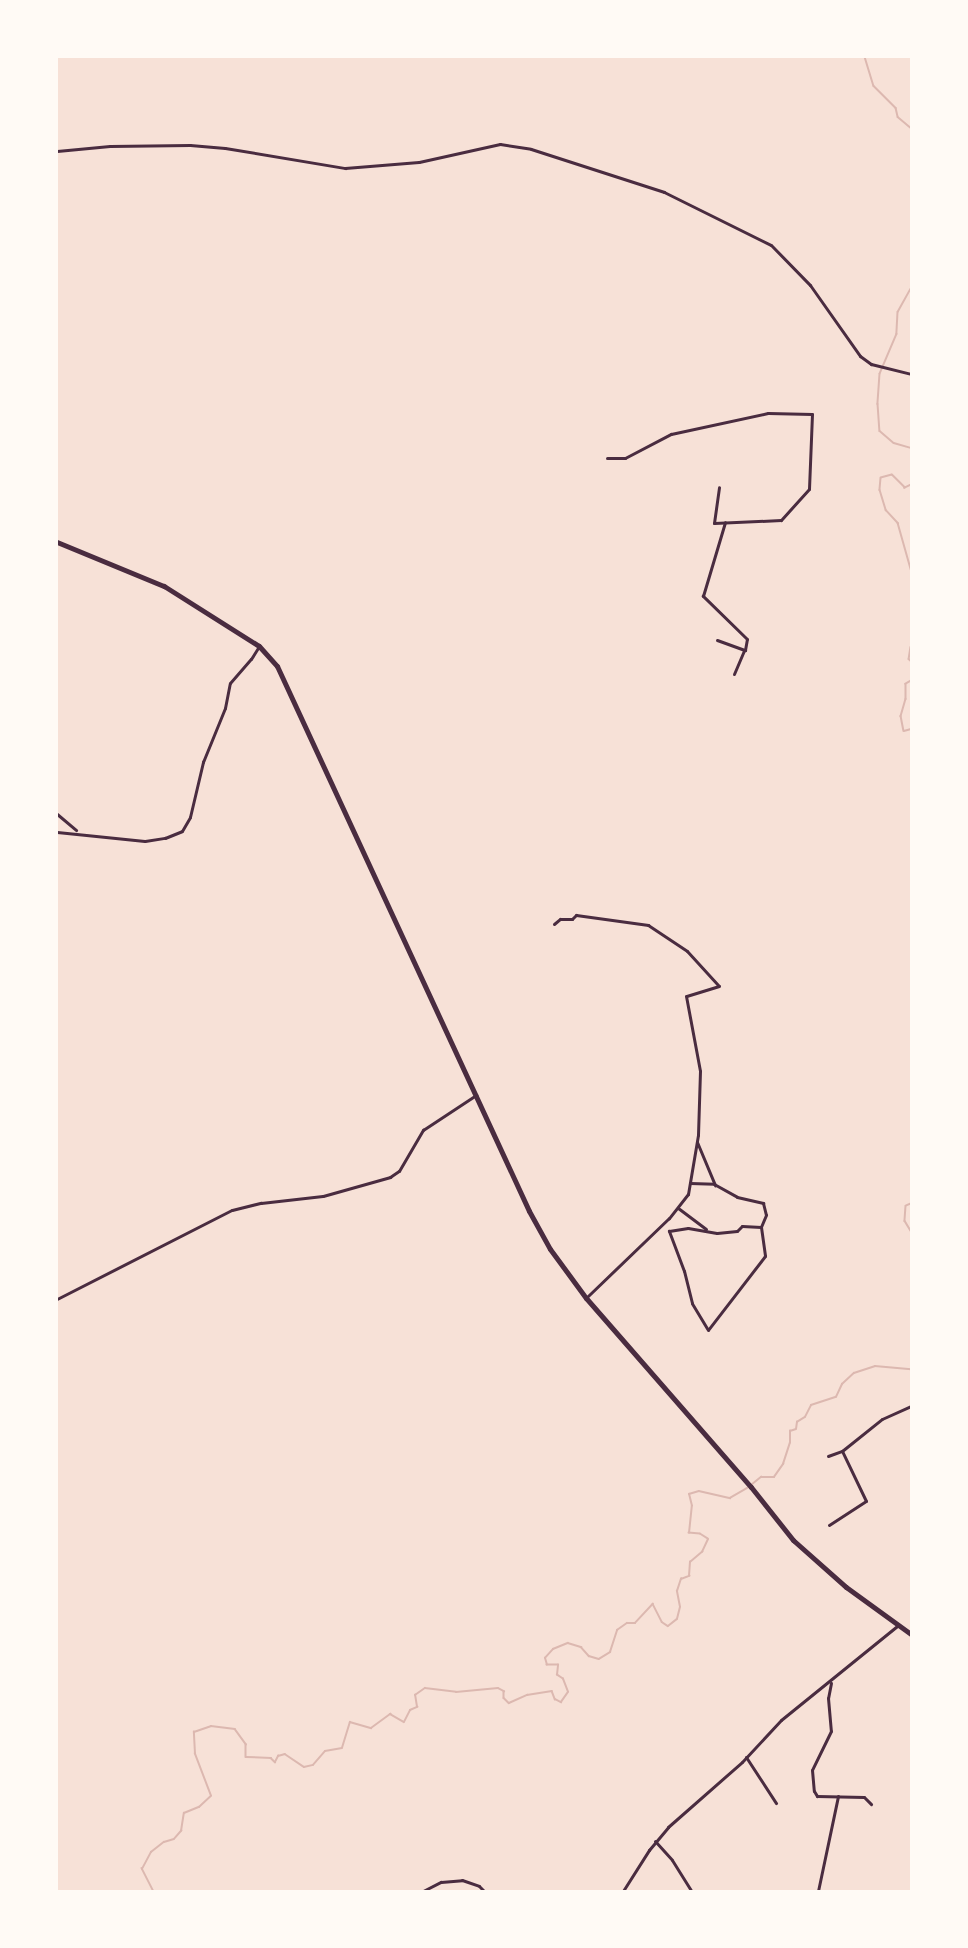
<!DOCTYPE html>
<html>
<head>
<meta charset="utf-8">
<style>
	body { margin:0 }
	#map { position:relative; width:968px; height:1948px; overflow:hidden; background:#f7e1d7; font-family:Barlow,sans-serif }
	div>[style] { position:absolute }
	.stream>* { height:1.5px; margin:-0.75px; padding:0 0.75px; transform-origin:0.75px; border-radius:0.75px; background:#dcb8b0 }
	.minor>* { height:3px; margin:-1.5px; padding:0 1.5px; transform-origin:1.5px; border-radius:1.5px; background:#4a2c40 }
	.primary>* { height:5px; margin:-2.5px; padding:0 2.5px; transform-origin:2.5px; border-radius:2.5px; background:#4a2c40 }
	span { translate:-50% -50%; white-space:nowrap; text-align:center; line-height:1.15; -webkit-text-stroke:4.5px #fffaf5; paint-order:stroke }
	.frame { position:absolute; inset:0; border:58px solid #fffaf5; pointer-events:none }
</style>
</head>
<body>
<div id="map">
	<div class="stream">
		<i style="left:865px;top:57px;width:30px;rotate:73deg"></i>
		<i style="left:874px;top:86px;width:31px;rotate:45deg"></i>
		<i style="left:896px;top:108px;width:9px;rotate:77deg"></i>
		<i style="left:898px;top:117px;width:17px;rotate:40deg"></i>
		<i style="left:911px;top:289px;width:26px;rotate:119deg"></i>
		<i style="left:898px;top:312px;width:22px;rotate:93deg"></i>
		<i style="left:897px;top:334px;width:43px;rotate:113deg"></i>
		<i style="left:880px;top:374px;width:30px;rotate:94deg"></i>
		<i style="left:878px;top:404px;width:27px;rotate:86deg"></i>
		<i style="left:880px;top:431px;width:18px;rotate:41deg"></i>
		<i style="left:894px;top:443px;width:18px;rotate:16deg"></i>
		<i style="left:911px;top:485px;width:7px;rotate:153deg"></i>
		<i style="left:905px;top:488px;width:18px;rotate:-135deg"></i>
		<i style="left:892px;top:475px;width:11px;rotate:165deg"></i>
		<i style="left:881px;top:478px;width:12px;rotate:95deg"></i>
		<i style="left:880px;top:490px;width:21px;rotate:73deg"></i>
		<i style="left:886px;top:510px;width:18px;rotate:47deg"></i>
		<i style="left:898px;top:523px;width:48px;rotate:74.2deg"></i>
		<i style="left:911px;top:647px;width:12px;rotate:99deg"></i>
		<i style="left:909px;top:659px;width:3px;rotate:45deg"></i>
		<i style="left:911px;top:681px;width:6px;rotate:149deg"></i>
		<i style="left:906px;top:684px;width:15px;rotate:90deg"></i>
		<i style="left:906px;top:699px;width:18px;rotate:106deg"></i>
		<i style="left:901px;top:716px;width:15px;rotate:79deg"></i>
		<i style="left:904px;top:731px;width:7px;rotate:-16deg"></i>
		<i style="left:911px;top:1204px;width:5px;rotate:158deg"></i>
		<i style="left:906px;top:1206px;width:15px;rotate:94deg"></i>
		<i style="left:905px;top:1221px;width:12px;rotate:59deg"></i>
		<i style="left:751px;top:1485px;width:13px;rotate:-39deg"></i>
		<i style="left:761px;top:1477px;width:13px"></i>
		<i style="left:774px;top:1477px;width:16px;rotate:-55deg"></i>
		<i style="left:783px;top:1464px;width:22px;rotate:-72deg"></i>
		<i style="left:790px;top:1443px;width:12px;rotate:-90deg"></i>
		<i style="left:790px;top:1431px;width:6px;rotate:-18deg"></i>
		<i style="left:796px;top:1429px;width:7px;rotate:-82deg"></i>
		<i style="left:797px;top:1422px;width:9px;rotate:-32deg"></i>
		<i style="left:805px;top:1417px;width:13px;rotate:-63deg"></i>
		<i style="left:811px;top:1405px;width:26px;rotate:-18deg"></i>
		<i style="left:836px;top:1397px;width:14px;rotate:-65deg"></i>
		<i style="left:842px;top:1384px;width:16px;rotate:-43deg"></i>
		<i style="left:854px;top:1373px;width:22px;rotate:-18deg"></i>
		<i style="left:875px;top:1366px;width:36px;rotate:5deg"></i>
		<i style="left:153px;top:1891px;width:25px;rotate:-117deg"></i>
		<i style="left:142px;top:1869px;width:19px;rotate:-62deg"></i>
		<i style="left:151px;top:1852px;width:16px;rotate:-38deg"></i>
		<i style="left:164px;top:1842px;width:10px;rotate:-17deg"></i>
		<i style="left:174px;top:1839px;width:11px;rotate:-49deg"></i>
		<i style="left:181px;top:1831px;width:18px;rotate:-81deg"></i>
		<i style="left:184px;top:1813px;width:16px;rotate:-22deg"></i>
		<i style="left:199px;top:1807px;width:16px;rotate:-43deg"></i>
		<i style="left:211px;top:1796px;width:45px;rotate:-110.9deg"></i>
		<i style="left:195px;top:1754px;width:22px;rotate:-93deg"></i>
		<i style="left:194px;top:1732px;width:18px;rotate:-19deg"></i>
		<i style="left:211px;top:1726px;width:24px;rotate:7deg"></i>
		<i style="left:235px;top:1729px;width:19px;rotate:54deg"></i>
		<i style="left:246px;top:1744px;width:13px;rotate:90deg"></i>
		<i style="left:246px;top:1757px;width:25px;rotate:2deg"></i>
		<i style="left:271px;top:1758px;width:6px;rotate:45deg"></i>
		<i style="left:275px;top:1762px;width:7px;rotate:-63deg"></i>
		<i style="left:278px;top:1756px;width:7px;rotate:-16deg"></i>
		<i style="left:285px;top:1754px;width:23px;rotate:34deg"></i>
		<i style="left:304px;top:1767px;width:9px;rotate:-13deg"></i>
		<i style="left:313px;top:1765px;width:18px;rotate:-49deg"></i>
		<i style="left:325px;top:1751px;width:17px;rotate:-10deg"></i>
		<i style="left:342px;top:1748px;width:27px;rotate:-73deg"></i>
		<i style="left:350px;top:1722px;width:22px;rotate:16deg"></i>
		<i style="left:371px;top:1728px;width:24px;rotate:-36deg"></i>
		<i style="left:390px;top:1714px;width:16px;rotate:30deg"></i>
		<i style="left:404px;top:1722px;width:13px;rotate:-63deg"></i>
		<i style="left:410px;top:1710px;width:8px;rotate:-23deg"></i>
		<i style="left:417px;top:1707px;width:12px;rotate:-99deg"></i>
		<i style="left:415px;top:1695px;width:12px;rotate:-35deg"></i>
		<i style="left:425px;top:1688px;width:31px;rotate:7deg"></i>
		<i style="left:456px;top:1692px;width:42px;rotate:-5.4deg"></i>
		<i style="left:498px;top:1688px;width:7px;rotate:27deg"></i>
		<i style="left:504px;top:1691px;width:7px;rotate:90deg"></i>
		<i style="left:504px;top:1698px;width:7px;rotate:45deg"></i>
		<i style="left:509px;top:1703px;width:20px;rotate:-24deg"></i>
		<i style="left:527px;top:1695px;width:25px;rotate:-9deg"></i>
		<i style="left:552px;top:1691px;width:9px;rotate:69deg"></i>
		<i style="left:555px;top:1699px;width:7px;rotate:27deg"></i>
		<i style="left:561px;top:1702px;width:12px;rotate:-55deg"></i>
		<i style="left:568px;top:1692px;width:14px;rotate:-111deg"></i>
		<i style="left:563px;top:1679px;width:7px;rotate:-146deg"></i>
		<i style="left:557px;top:1675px;width:10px;rotate:-84deg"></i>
		<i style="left:558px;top:1665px;width:11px;rotate:180deg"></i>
		<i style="left:547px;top:1665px;width:7px;rotate:-106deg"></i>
		<i style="left:545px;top:1658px;width:12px;rotate:-48deg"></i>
		<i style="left:553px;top:1649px;width:16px;rotate:-22deg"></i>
		<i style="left:568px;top:1643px;width:14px;rotate:17deg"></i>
		<i style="left:581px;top:1647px;width:12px;rotate:48deg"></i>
		<i style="left:589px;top:1656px;width:10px;rotate:17deg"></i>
		<i style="left:599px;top:1659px;width:13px;rotate:-32deg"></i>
		<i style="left:610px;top:1652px;width:23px;rotate:-72deg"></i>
		<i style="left:617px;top:1630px;width:12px;rotate:-35deg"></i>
		<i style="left:627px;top:1623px;width:8px"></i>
		<i style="left:635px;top:1623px;width:26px;rotate:-47deg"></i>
		<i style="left:653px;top:1604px;width:20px;rotate:63deg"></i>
		<i style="left:662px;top:1622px;width:7px;rotate:34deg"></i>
		<i style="left:668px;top:1626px;width:11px;rotate:-38deg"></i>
		<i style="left:677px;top:1619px;width:12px;rotate:-76deg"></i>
		<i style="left:680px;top:1607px;width:16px;rotate:-101deg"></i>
		<i style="left:677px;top:1591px;width:13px;rotate:-72deg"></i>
		<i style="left:681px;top:1579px;width:9px;rotate:-21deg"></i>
		<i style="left:689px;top:1576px;width:14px;rotate:-86deg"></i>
		<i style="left:690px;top:1562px;width:16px;rotate:-40deg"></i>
		<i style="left:702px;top:1552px;width:14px;rotate:-65deg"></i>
		<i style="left:708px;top:1539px;width:9px;rotate:-148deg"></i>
		<i style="left:700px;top:1534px;width:11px;rotate:-175deg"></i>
		<i style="left:689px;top:1533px;width:27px;rotate:-84deg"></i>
		<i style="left:692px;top:1506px;width:12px;rotate:-104deg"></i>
		<i style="left:689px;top:1494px;width:10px;rotate:-17deg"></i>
		<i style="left:699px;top:1491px;width:32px;rotate:13deg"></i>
		<i style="left:730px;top:1498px;width:20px;rotate:-30deg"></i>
	</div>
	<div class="minor">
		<i style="left:57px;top:151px;width:53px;rotate:-5.4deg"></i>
		<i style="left:110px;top:146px;width:80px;rotate:-0.7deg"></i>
		<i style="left:190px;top:145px;width:35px;rotate:5deg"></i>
		<i style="left:225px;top:148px;width:122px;rotate:9.5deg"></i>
		<i style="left:345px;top:168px;width:74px;rotate:-4.6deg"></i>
		<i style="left:419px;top:162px;width:83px;rotate:-12.5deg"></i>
		<i style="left:500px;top:144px;width:31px;rotate:9deg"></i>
		<i style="left:531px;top:149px;width:140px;rotate:17.9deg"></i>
		<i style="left:664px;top:192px;width:119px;rotate:26.4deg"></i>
		<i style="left:771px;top:245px;width:56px;rotate:45.7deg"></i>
		<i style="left:810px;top:285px;width:87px;rotate:54.8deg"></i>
		<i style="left:860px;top:356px;width:14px;rotate:36deg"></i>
		<i style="left:871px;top:364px;width:41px;rotate:14deg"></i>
		<i style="left:607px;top:458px;width:18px"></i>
		<i style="left:625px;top:458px;width:52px;rotate:-27.6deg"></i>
		<i style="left:671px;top:434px;width:99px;rotate:-12.2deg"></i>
		<i style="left:768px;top:413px;width:44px;rotate:1.3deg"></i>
		<i style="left:812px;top:414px;width:75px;rotate:92.3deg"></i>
		<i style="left:809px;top:489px;width:42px;rotate:132.1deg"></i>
		<i style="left:781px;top:520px;width:67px;rotate:177.4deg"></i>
		<i style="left:714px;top:523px;width:36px;rotate:-82deg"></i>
		<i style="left:717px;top:640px;width:30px;rotate:20deg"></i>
		<i style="left:745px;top:650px;width:11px;rotate:-80deg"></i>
		<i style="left:747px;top:639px;width:62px;rotate:-135.7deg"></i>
		<i style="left:703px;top:596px;width:77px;rotate:-73.4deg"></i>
		<i style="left:734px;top:674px;width:25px;rotate:-67deg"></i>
		<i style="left:57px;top:814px;width:25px;rotate:40deg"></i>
		<i style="left:57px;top:832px;width:88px;rotate:5.8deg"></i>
		<i style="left:145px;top:841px;width:20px;rotate:-9deg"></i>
		<i style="left:165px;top:838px;width:18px;rotate:-22deg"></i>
		<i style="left:182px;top:831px;width:16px;rotate:-60deg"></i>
		<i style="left:190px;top:817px;width:57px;rotate:-76.7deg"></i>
		<i style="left:203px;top:762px;width:58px;rotate:-67.8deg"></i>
		<i style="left:225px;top:708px;width:25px;rotate:-79deg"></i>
		<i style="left:230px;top:683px;width:32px;rotate:-49deg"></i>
		<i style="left:251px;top:659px;width:15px;rotate:-58deg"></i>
		<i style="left:554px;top:924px;width:8px;rotate:-40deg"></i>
		<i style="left:560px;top:919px;width:12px"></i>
		<i style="left:572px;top:919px;width:6px;rotate:-45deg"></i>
		<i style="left:576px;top:915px;width:73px;rotate:7.9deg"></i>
		<i style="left:648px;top:925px;width:47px;rotate:33.7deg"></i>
		<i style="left:687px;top:951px;width:47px;rotate:47.6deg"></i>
		<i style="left:719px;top:986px;width:34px;rotate:163deg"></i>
		<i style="left:686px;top:996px;width:76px;rotate:79.4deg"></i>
		<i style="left:700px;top:1071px;width:64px;rotate:91.8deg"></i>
		<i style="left:698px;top:1135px;width:60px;rotate:99.6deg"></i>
		<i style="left:688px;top:1194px;width:31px;rotate:128deg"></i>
		<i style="left:669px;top:1218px;width:115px;rotate:136.1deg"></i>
		<i style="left:697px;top:1142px;width:47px;rotate:67.3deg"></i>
		<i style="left:690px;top:1183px;width:24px;rotate:2deg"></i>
		<i style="left:714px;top:1184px;width:26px;rotate:29deg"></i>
		<i style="left:737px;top:1197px;width:27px;rotate:13deg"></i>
		<i style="left:763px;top:1203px;width:12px;rotate:76deg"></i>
		<i style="left:766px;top:1215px;width:13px;rotate:113deg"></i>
		<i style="left:761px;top:1227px;width:29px;rotate:82deg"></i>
		<i style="left:765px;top:1256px;width:93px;rotate:127.6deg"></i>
		<i style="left:708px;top:1330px;width:31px;rotate:-121deg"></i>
		<i style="left:692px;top:1303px;width:33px;rotate:-104deg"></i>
		<i style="left:684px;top:1271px;width:43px;rotate:-110.6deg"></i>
		<i style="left:669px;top:1231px;width:19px;rotate:-9deg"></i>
		<i style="left:688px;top:1228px;width:29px;rotate:10deg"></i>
		<i style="left:717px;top:1233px;width:20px;rotate:-6deg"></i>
		<i style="left:737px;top:1231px;width:7px;rotate:-45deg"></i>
		<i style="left:742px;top:1226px;width:19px;rotate:3deg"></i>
		<i style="left:678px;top:1208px;width:35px;rotate:37deg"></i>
		<i style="left:57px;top:1299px;width:196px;rotate:-27deg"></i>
		<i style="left:232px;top:1210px;width:30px;rotate:-14deg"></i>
		<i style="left:261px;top:1203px;width:62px;rotate:-6.4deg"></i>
		<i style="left:323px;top:1196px;width:70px;rotate:-15.8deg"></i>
		<i style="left:390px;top:1177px;width:11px;rotate:-34deg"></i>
		<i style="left:399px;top:1171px;width:48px;rotate:-59.7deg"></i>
		<i style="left:423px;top:1130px;width:64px;rotate:-33.4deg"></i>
		<i style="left:828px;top:1456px;width:15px;rotate:-20deg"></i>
		<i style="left:842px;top:1451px;width:51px;rotate:-38.7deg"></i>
		<i style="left:882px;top:1419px;width:32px;rotate:-24deg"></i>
		<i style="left:829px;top:1525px;width:44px;rotate:-33deg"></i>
		<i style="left:866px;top:1501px;width:55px;rotate:-115.6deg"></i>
		<i style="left:831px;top:1683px;width:15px;rotate:101deg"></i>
		<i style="left:828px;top:1698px;width:33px;rotate:85deg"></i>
		<i style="left:831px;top:1731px;width:43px;rotate:116deg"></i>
		<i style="left:812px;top:1770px;width:21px;rotate:85deg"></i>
		<i style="left:814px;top:1791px;width:6px;rotate:59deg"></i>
		<i style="left:817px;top:1796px;width:47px;rotate:1.2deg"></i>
		<i style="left:864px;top:1797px;width:10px;rotate:45deg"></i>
		<i style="left:746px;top:1757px;width:55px;rotate:56.9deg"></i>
		<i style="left:655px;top:1841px;width:25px;rotate:48deg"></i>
		<i style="left:672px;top:1860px;width:36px;rotate:58deg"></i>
		<i style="left:423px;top:1891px;width:20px;rotate:-27deg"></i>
		<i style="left:441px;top:1882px;width:21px;rotate:-5deg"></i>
		<i style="left:462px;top:1880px;width:18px;rotate:19deg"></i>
		<i style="left:479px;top:1886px;width:7px;rotate:45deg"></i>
		<i style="left:623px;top:1891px;width:49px;rotate:-57.6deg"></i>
		<i style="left:649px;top:1850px;width:30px;rotate:-50deg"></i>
		<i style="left:668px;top:1827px;width:98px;rotate:-41.3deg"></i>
		<i style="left:742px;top:1762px;width:57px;rotate:-47.1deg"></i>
		<i style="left:781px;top:1720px;width:149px;rotate:-39deg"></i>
		<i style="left:818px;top:1891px;width:97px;rotate:-78.1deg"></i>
	</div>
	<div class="primary">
		<i style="left:57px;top:542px;width:116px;rotate:22.4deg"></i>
		<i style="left:164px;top:586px;width:112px;rotate:32.3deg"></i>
		<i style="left:259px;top:646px;width:27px;rotate:48deg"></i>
		<i style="left:277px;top:666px;width:600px;rotate:65.18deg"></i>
		<i style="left:529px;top:1211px;width:43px;rotate:61.1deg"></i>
		<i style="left:550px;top:1249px;width:61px;rotate:53.7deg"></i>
		<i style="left:586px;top:1298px;width:251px;rotate:48.9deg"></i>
		<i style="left:751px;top:1487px;width:68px;rotate:51.6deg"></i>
		<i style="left:793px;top:1540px;width:71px;rotate:41.6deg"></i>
		<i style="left:846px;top:1587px;width:80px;rotate:35.9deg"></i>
	</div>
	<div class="frame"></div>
</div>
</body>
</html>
